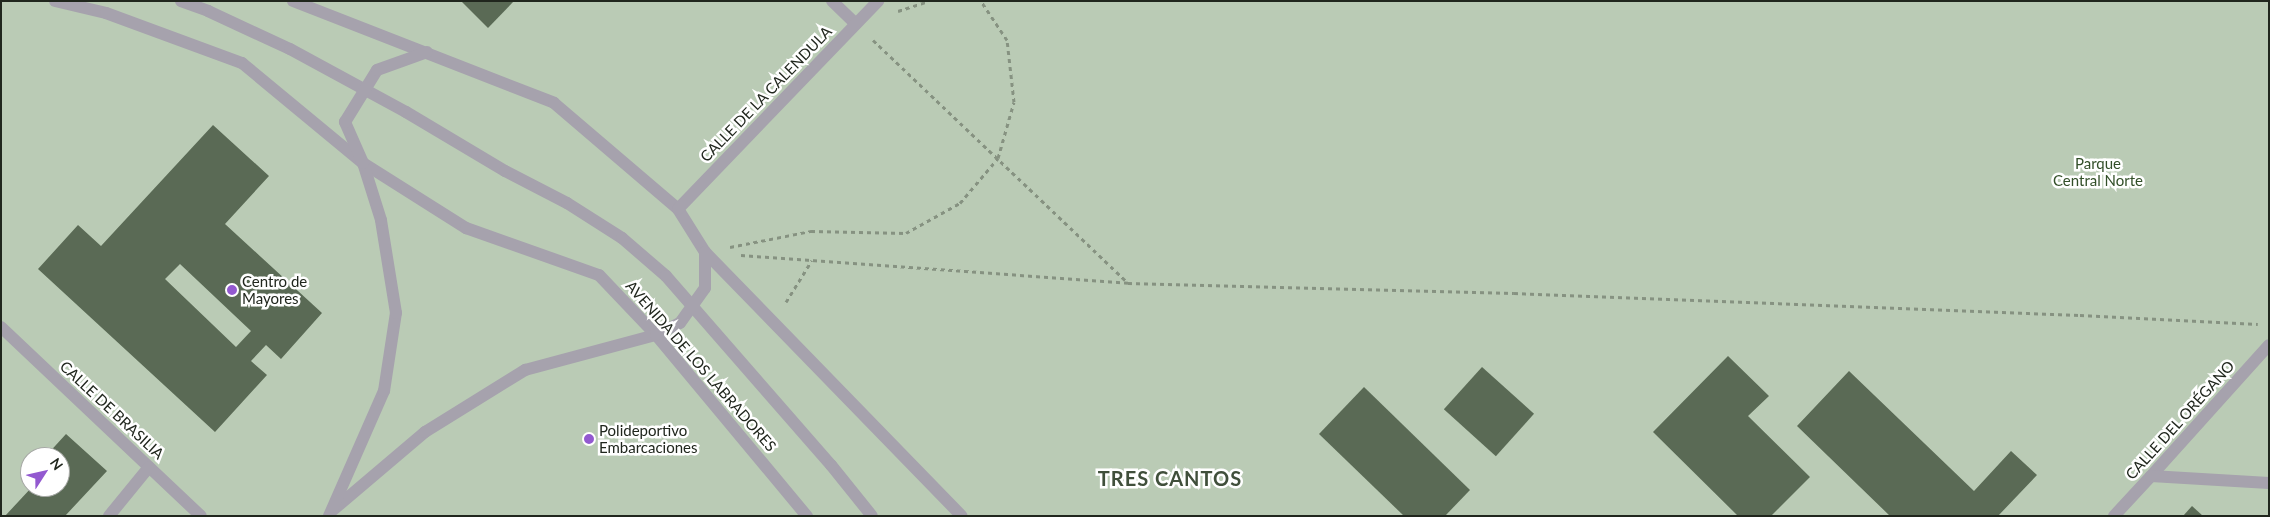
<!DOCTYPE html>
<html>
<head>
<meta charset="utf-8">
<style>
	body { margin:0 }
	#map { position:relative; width:2270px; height:517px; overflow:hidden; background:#ebfee5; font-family:Lato,sans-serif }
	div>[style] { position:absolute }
	.green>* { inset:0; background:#bacbb5 }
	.building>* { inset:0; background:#5a6a55; transform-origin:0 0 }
	.path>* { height:3px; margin-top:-1.5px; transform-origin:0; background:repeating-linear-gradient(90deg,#869281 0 4px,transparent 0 8px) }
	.pedestrian>* { height:12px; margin:-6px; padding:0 6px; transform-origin:6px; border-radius:6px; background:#a6a2ad }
	.minor>* { height:12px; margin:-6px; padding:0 6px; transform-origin:6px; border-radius:6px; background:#a6a2ad }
	.dots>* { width:14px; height:14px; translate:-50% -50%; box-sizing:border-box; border:2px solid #fff; border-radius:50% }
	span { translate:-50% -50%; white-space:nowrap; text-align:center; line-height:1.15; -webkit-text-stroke:5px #fff; paint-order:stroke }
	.street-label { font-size:15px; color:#20261d }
	.park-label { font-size:15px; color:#324f28 }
	.poi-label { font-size:15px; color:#20261d }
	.left { translate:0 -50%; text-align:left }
	.district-label { font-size:20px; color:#404f3b; font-weight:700; letter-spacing:1px }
	.frame { position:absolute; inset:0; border:2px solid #20261d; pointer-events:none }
	.north { position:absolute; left:20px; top:447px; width:50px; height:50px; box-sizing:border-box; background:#fff; border:1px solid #a6a8a5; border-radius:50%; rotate:55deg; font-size:14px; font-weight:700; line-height:20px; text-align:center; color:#20261d }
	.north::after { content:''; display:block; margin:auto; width:18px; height:22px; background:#9359d0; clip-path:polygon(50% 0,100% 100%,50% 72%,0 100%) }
</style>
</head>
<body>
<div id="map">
	<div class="green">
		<i style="clip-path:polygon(evenodd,1px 1px,2269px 1px,2269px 516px,1px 516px,1px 1px,30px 457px,60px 457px,60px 487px,30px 487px,30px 457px)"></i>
	</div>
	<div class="building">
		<i style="clip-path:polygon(461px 1px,514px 1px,488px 28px)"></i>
		<i style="clip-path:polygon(evenodd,213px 125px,269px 176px,225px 224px,322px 313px,281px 359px,266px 345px,251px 361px,267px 375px,215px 432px,38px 269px,78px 225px,101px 246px,213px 125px,180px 264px,251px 331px,236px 347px,165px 279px,180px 264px)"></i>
		<i style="clip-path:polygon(1728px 356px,1769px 396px,1748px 416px,1810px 477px,1771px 516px,1738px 516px,1653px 432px)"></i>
		<i style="left:1482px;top:367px;width:70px;height:57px;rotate:42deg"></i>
		<i style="clip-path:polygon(1849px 371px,1974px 491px,2011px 451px,2037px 475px,1998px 516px,1890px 516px,1797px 426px)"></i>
		<i style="clip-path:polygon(1364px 387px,1470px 490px,1445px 516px,1404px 516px,1319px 434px)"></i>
		<i style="clip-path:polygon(66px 434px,107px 471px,65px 516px,5px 516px,32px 487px,60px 487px,60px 457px,45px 457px)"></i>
		<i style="clip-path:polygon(30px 473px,30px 485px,24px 479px)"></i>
		<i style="clip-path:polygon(2192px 506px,2203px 516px,2183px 516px)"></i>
	</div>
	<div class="path">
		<i style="left:898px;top:11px;width:32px;rotate:-18deg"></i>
		<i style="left:873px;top:40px;width:351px;rotate:43.6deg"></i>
		<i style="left:730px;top:247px;width:83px;rotate:-11.2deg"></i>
		<i style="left:811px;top:231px;width:95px;rotate:1.2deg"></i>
		<i style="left:906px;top:233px;width:62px;rotate:-29.1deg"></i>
		<i style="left:960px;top:203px;width:59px;rotate:-49.8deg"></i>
		<i style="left:998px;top:158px;width:58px;rotate:-74.1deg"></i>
		<i style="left:1014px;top:102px;width:62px;rotate:-96.4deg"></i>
		<i style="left:1007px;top:40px;width:47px;rotate:-123.7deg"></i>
		<i style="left:741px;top:255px;width:388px;rotate:4.1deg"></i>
		<i style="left:1128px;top:283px;width:386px;rotate:1.5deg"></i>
		<i style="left:1514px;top:293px;width:566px;rotate:2.23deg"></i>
		<i style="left:2080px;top:315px;width:178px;rotate:2.9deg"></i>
		<i style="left:786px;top:302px;width:49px;rotate:-58.2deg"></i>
	</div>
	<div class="pedestrian">
		<i style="left:181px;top:1px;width:29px;rotate:20deg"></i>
		<i style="left:208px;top:11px;width:90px;rotate:24.9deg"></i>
		<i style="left:290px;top:49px;width:132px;rotate:28.5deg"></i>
		<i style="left:406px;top:112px;width:115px;rotate:30.8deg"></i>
		<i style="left:505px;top:171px;width:70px;rotate:27.3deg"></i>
		<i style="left:567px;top:203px;width:65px;rotate:32.5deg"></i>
		<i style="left:622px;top:238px;width:58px;rotate:40.8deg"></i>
		<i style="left:666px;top:276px;width:251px;rotate:48.9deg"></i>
		<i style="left:831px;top:465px;width:65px;rotate:51.2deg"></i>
		<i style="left:2151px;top:476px;width:176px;rotate:-48deg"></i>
	</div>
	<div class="minor">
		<i style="left:55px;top:1px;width:52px;rotate:13.2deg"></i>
		<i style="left:106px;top:13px;width:145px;rotate:20.2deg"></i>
		<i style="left:242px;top:63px;width:157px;rotate:39.6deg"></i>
		<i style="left:363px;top:163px;width:122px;rotate:32.3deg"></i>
		<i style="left:466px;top:228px;width:141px;rotate:19.5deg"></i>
		<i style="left:599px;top:275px;width:83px;rotate:46.5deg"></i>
		<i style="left:656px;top:335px;width:236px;rotate:50.2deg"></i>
		<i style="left:293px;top:1px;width:280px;rotate:21.3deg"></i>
		<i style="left:554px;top:103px;width:163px;rotate:40.5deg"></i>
		<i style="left:678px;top:209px;width:51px;rotate:57.9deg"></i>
		<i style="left:705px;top:252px;width:368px;rotate:45.8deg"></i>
		<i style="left:832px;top:1px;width:33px;rotate:44deg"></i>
		<i style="left:678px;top:209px;width:289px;rotate:-46.1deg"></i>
		<i style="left:1px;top:327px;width:275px;rotate:43.4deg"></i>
		<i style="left:333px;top:510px;width:121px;rotate:-40.3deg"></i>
		<i style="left:425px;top:432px;width:118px;rotate:-31.8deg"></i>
		<i style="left:525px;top:370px;width:136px;rotate:-15deg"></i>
		<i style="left:656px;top:335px;width:27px;rotate:-27deg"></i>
		<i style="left:680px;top:323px;width:43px;rotate:-54.5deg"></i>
		<i style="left:705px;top:288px;width:36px;rotate:-90deg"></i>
		<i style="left:109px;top:516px;width:63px;rotate:-50.8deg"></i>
		<i style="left:329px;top:516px;width:137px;rotate:-66.3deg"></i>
		<i style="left:384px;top:391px;width:79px;rotate:-81.3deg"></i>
		<i style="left:396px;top:313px;width:94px;rotate:-99.2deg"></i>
		<i style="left:381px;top:220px;width:60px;rotate:-107.5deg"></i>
		<i style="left:363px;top:163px;width:45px;rotate:-113.7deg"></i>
		<i style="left:345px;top:122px;width:61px;rotate:-58.4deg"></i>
		<i style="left:377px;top:70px;width:53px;rotate:-19.8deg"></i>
		<i style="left:2114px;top:516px;width:54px;rotate:-47.2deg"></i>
		<i style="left:2151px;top:476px;width:118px;rotate:3.4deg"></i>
	</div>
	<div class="dots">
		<i style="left:232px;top:290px;background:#9359d0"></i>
		<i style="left:589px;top:439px;background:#9359d0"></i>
	</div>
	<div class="street-label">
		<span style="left:766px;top:94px;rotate:-46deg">CALLE DE LA CALENDULA</span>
		<span style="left:701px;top:366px;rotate:49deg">AVENIDA DE LOS LABRADORES</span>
		<span style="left:112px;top:410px;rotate:43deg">CALLE DE BRASILIA</span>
		<span style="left:2180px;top:420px;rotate:-48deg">CALLE DEL ORÉGANO</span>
	</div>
	<div class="park-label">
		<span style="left:2098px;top:172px">Parque<br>Central Norte</span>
	</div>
	<div class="poi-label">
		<span class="left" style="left:242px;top:290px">Centro de<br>Mayores</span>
		<span class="left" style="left:599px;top:439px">Polideportivo<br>Embarcaciones</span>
	</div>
	<div class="district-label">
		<span style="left:1170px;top:478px">TRES CANTOS</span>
	</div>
	<div class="frame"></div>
	<div class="north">N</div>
</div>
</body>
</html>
